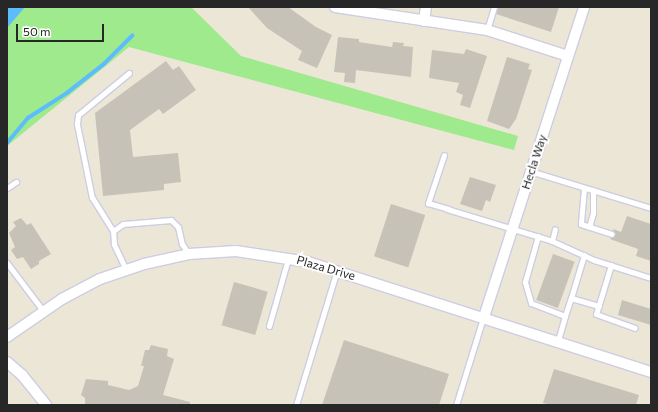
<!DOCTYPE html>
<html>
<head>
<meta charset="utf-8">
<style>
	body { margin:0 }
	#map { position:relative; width:658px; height:412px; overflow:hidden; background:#ece6d7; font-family:Commissioner,sans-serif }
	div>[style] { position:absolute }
	.green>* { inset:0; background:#9fea8c }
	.water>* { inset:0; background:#5cbcfc }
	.stream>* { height:3.5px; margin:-1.75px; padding:0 1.75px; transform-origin:1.75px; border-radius:1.75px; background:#5cbcfc }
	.building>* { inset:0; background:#c7c2b7; transform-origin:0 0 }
	.roads { filter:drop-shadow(1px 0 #cccde3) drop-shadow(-1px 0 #cccde3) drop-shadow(0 1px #cccde3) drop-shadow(0 -1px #cccde3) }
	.service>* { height:5px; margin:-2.5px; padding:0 2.5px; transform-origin:2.5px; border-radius:2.5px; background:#fff }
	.minor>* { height:10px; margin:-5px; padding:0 5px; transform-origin:5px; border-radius:5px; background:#fff }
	span { translate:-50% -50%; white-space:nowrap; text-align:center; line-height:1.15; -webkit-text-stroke:4px #fff; paint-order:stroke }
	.street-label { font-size:12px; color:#272727 }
	.frame { position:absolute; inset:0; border:8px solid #272727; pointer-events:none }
	.scale { position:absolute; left:16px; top:24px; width:88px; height:18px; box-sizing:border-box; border:2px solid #272727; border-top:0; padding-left:5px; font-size:12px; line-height:14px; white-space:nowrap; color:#272727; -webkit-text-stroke:3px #fff; paint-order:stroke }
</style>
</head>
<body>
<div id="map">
	<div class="green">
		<i style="clip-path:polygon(7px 7px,191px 7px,241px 56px,518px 136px,514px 150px,129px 47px,7px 146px)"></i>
	</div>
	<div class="water">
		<i style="clip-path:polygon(7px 7px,25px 7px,7px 28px)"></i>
	</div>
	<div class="stream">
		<i style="left:7px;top:143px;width:33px;rotate:-50deg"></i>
		<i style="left:28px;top:118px;width:46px;rotate:-32.7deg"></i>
		<i style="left:67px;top:93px;width:47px;rotate:-38.1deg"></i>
		<i style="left:104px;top:64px;width:40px;rotate:-45deg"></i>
	</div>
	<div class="building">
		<i style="clip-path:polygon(248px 7px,288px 7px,316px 27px,332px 35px,317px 68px,298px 60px,302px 51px,267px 28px)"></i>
		<i style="clip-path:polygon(498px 7px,559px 7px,551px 32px,496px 14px)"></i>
		<i style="clip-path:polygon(338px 37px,359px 39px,359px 42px,392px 47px,393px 42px,404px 43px,403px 46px,413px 47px,411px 77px,356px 70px,355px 83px,344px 82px,345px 73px,334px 72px)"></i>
		<i style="clip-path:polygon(466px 49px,487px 56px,470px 108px,460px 105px,463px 95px,456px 92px,459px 83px,429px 78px,432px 50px,464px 54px)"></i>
		<i style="clip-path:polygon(507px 57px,530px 64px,528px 69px,532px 70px,516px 119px,509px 129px,487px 121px)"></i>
		<i style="clip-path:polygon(166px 61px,173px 70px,179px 66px,196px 90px,163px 114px,159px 109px,130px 130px,133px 157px,178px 153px,181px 182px,164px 184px,164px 190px,103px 196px,95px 113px)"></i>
		<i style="clip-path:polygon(470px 177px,496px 185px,490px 202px,486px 200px,482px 211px,460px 204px)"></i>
		<i style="left:391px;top:204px;width:36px;height:55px;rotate:18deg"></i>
		<i style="clip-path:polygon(627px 216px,651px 224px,651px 261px,636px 256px,638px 249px,610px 239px,615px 235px,613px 229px,621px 232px)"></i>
		<i style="clip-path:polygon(21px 218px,27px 225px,31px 223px,51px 254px,39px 261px,39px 264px,31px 269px,23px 257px,17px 259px,11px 250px,15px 247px,9px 233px,16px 226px,13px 222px)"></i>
		<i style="left:553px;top:254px;width:23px;height:49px;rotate:20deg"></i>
		<i style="left:234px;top:282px;width:35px;height:45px;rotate:16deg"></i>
		<i style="clip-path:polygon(622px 300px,651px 309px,651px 325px,618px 315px)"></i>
		<i style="clip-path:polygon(344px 340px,449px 374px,439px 405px,322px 405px)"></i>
		<i style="clip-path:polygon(151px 345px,168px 349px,167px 356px,174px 359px,163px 395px,190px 402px,190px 405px,85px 405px,85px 398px,81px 395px,86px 379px,108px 381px,108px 385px,129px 390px,138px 386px,144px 366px,141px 366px,145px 350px,149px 350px)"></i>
		<i style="clip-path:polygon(554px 369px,639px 395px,636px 405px,552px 405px,543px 403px)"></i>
	</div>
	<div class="roads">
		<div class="service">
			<i style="left:487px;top:30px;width:24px;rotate:-73deg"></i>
			<i style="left:444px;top:155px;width:51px;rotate:108.4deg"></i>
			<i style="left:428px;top:203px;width:22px;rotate:16deg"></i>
			<i style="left:530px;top:171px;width:127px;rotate:17deg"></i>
			<i style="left:7px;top:188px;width:11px;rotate:-34deg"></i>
			<i style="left:584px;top:188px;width:36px;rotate:95deg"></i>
			<i style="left:581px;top:224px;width:32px;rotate:18deg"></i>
			<i style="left:447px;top:209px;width:110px;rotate:16.9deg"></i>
			<i style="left:552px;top:241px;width:46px;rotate:24.3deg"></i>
			<i style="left:594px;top:260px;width:60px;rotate:17.5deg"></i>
			<i style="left:589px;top:227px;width:15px;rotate:-74deg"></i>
			<i style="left:593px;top:213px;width:23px;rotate:-90deg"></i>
			<i style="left:113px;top:231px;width:39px;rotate:-122deg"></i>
			<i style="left:92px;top:198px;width:76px;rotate:-101.5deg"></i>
			<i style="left:77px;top:124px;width:9px;rotate:-84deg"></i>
			<i style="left:78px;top:115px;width:66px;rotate:-39.5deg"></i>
			<i style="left:538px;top:236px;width:48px;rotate:105.8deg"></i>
			<i style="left:525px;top:282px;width:22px;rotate:74deg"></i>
			<i style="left:531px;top:303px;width:36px;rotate:21deg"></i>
			<i style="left:565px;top:316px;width:26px;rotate:106deg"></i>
			<i style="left:552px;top:241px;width:12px;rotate:-76deg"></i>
			<i style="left:584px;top:255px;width:45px;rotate:106.8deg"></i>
			<i style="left:571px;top:298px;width:29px;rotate:16deg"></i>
			<i style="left:7px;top:263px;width:61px;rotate:52.9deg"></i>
			<i style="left:611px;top:265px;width:51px;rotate:107deg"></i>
			<i style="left:596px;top:314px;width:41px;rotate:19.7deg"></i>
			<i style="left:126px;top:270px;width:29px;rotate:-115deg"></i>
			<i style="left:114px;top:244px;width:13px;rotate:-94deg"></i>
			<i style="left:113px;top:231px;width:12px;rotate:-35deg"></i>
			<i style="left:123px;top:224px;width:48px;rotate:-4.8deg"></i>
			<i style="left:171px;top:220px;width:10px;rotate:45deg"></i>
			<i style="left:178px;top:227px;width:17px;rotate:77deg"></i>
			<i style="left:182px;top:244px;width:12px;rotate:55deg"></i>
			<i style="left:565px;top:316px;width:19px;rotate:-72deg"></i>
			<i style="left:269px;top:326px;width:70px;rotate:-74.2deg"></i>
			<i style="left:296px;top:405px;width:141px;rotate:-73.1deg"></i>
			<i style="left:456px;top:405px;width:91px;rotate:-72.8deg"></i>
		</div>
		<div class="minor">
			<i style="left:335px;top:7px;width:154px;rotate:8.6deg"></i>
			<i style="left:487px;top:30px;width:85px;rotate:17.8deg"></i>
			<i style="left:424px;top:21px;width:14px;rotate:-82deg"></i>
			<i style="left:484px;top:317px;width:326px;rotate:-72.1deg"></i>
			<i style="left:7px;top:337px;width:67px;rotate:-34.6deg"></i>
			<i style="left:62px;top:299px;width:43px;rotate:-27.8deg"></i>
			<i style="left:100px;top:279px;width:46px;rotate:-18.8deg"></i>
			<i style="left:144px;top:264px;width:46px;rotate:-12.5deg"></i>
			<i style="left:189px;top:254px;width:47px;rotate:-3.7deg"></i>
			<i style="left:236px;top:251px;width:73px;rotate:8.7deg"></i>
			<i style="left:308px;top:262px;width:360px;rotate:17.8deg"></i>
			<i style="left:7px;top:362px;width:20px;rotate:41deg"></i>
			<i style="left:22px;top:375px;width:38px;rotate:51deg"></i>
		</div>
	</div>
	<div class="street-label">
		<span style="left:534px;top:162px;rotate:-72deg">Hecla Way</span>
		<span style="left:326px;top:268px;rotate:16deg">Plaza Drive</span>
	</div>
	<div class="frame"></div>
	<div class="scale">50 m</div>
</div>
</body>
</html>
